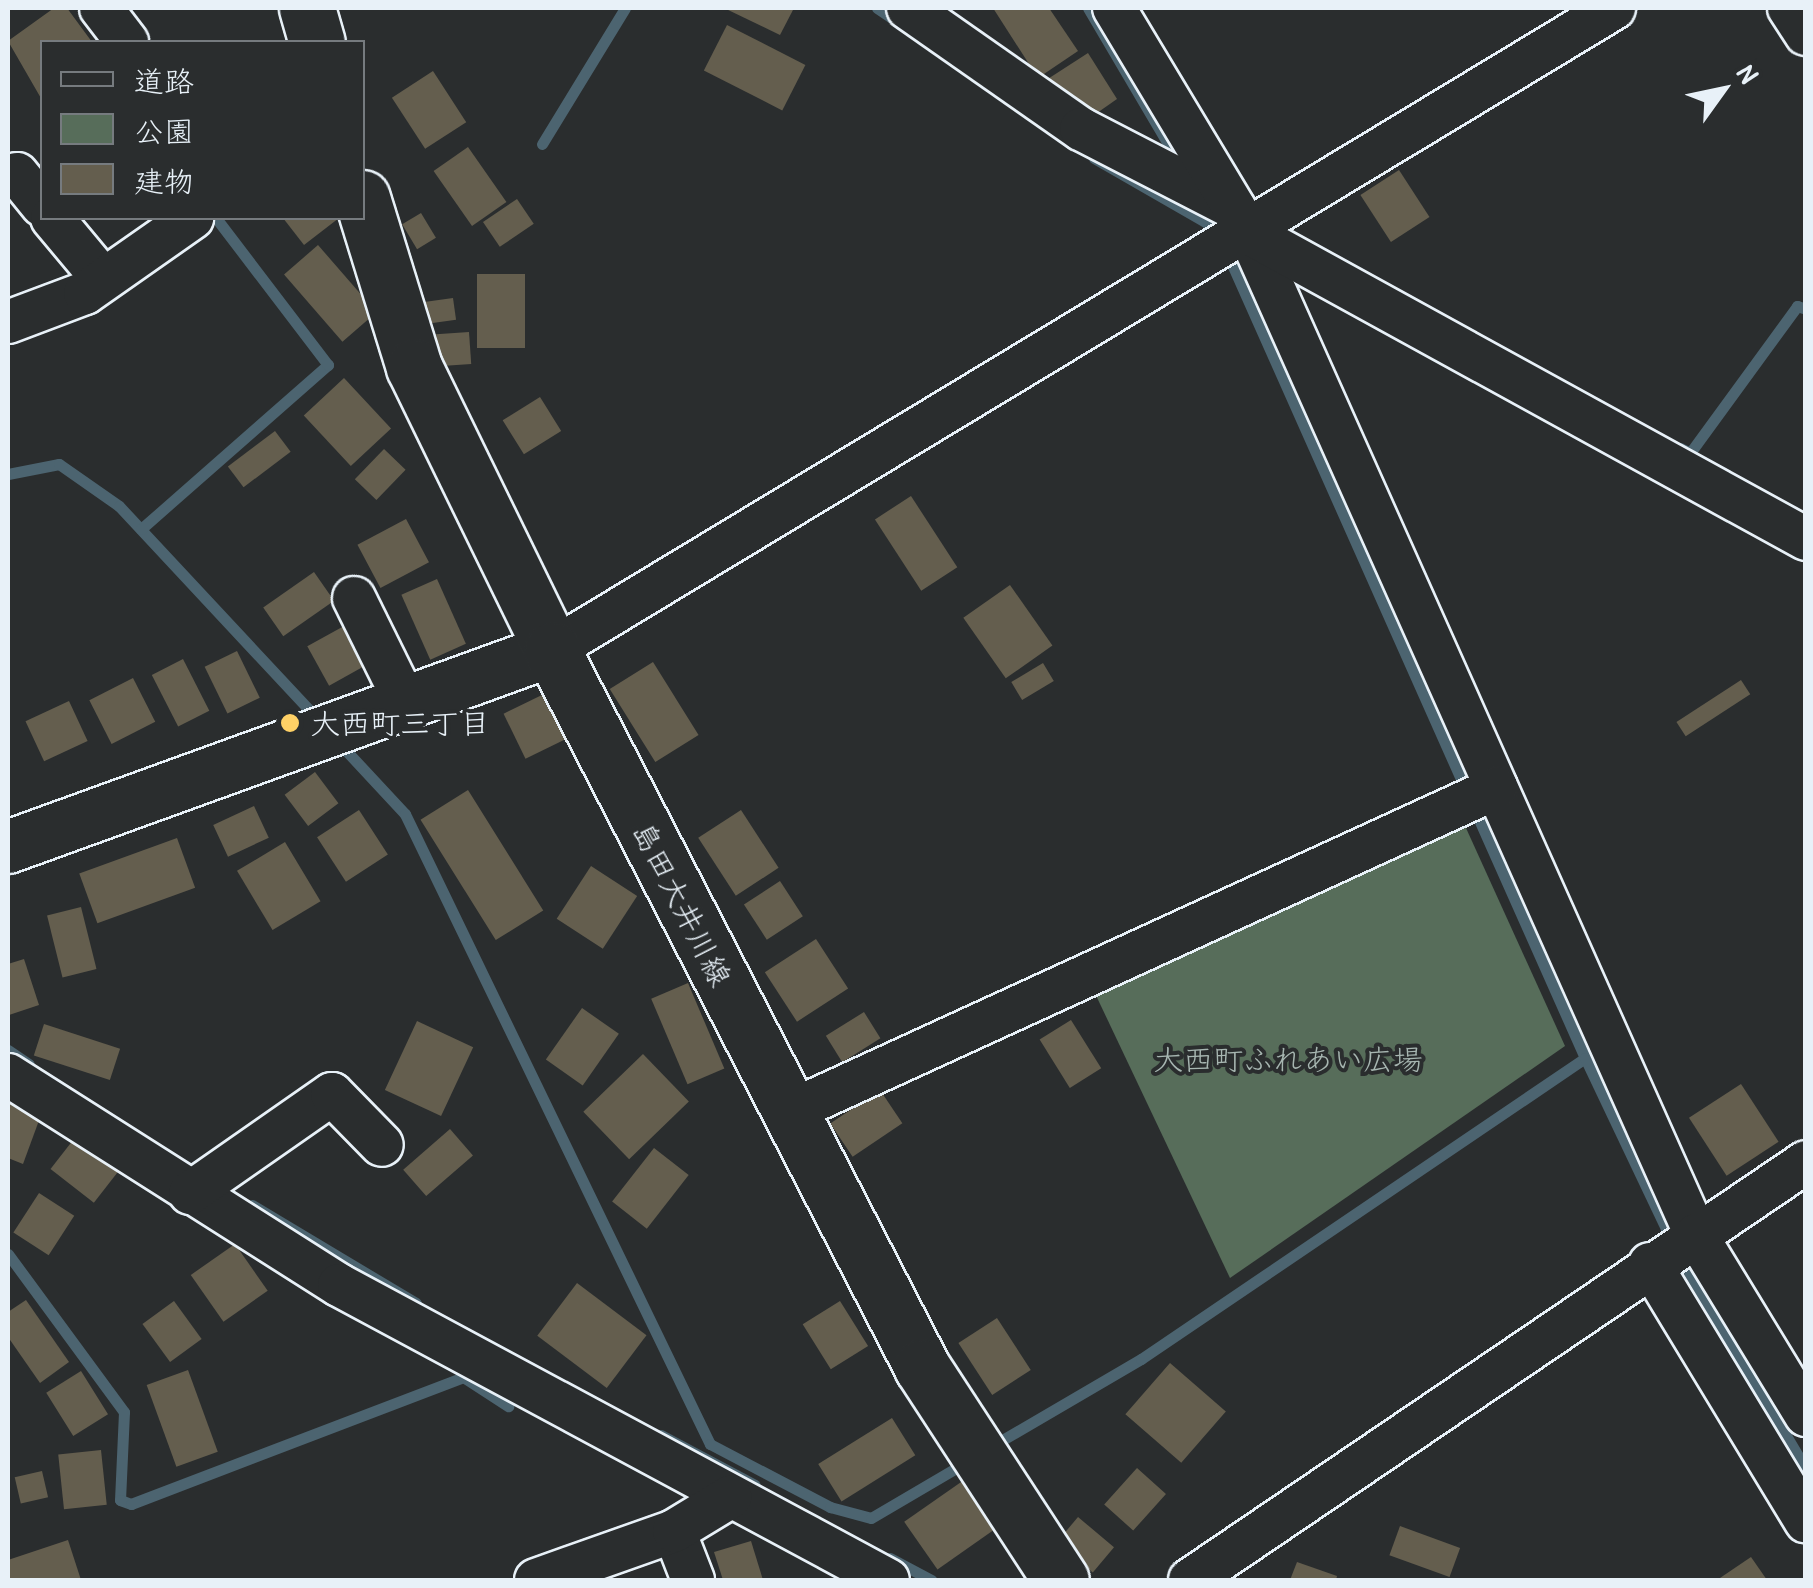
<!DOCTYPE html>
<html>
<head>
<meta charset="utf-8">
<style>
	body { margin:0 }
	#map { position:relative; width:1813px; height:1588px; overflow:hidden; background:#2a2d2e; font-family:"Patrick Hand","Klee One",sans-serif }
	div>[style] { position:absolute }
	.green>* { inset:0; background:#576d5a }
	.stream>* { height:11px; margin:-5.5px; padding:0 5.5px; transform-origin:5.5px; border-radius:5.5px; background:#4c6470 }
	.building>* { inset:0; background:#645e4e; transform-origin:0 0 }
	.roads { filter:drop-shadow(2px 0 #e8f1f8) drop-shadow(-2px 0 #e8f1f8) drop-shadow(0 2px #e8f1f8) drop-shadow(0 -2px #e8f1f8) }
	.minor>* { height:42px; margin:-21px; padding:0 21px; transform-origin:21px; border-radius:21px; background:#2a2d2e }
	.tertiary>* { height:52px; margin:-26px; padding:0 26px; transform-origin:26px; border-radius:26px; background:#2a2d2e }
	.secondary>* { height:55px; margin:-27.5px; padding:0 27.5px; transform-origin:27.5px; border-radius:27.5px; background:#2a2d2e }
	.dots>* { width:28px; height:28px; translate:-50% -50%; box-sizing:border-box; border:5px solid #2a2d2e; border-radius:50% }
	span { translate:-50% -50%; white-space:nowrap; text-align:center; line-height:1.15; -webkit-text-stroke:8px #2a2d2e; paint-order:stroke }
	.poi-label { font-size:30px; color:#e8f1f8 }
	.left { translate:0 -50%; text-align:left }
	.street-label { font-size:30px; color:#e8f1f8 }
	.park-label { font-size:30px; color:#a7b6b1 }
	.frame { position:absolute; inset:0; border:10px solid #e8f1f8; pointer-events:none }
	.legend { position:absolute; left:40px; top:40px; width:325px; height:180px; box-sizing:border-box; background:#2a2d2e; border:2px solid #767b7f; margin:0; padding:12px 18px; list-style:none; font-size:30px; color:#e8f1f8 }
	.legend li { display:flex; align-items:center; gap:20px; height:50px }
	.legend b { width:50px; border:2px solid #767b7f }
	.north { position:absolute; left:1673px; top:40px; width:100px; height:100px; -webkit-text-stroke:8px #2a2d2e; paint-order:stroke; rotate:57deg; font-size:28px; font-weight:700; line-height:40px; text-align:center; color:#e8f1f8 }
	.north::after { content:''; display:block; margin:auto; width:35px; height:45px; background:#e8f1f8; clip-path:polygon(50% 0,100% 100%,50% 72%,0 100%) }
</style>
</head>
<body>
<div id="map">
	<div class="green">
		<i style="clip-path:polygon(1461px 817px,1565px 1046px,1230px 1278px,1092px 987px)"></i>
	</div>
	<div class="stream">
		<i style="left:877px;top:8px;width:25px;rotate:34deg"></i>
		<i style="left:1088px;top:8px;width:183px;rotate:59.5deg"></i>
		<i style="left:542px;top:144px;width:159px;rotate:-58.6deg"></i>
		<i style="left:1094px;top:158px;width:152px;rotate:29.9deg"></i>
		<i style="left:1227px;top:253px;width:881px;rotate:66.02deg"></i>
		<i style="left:1680px;top:448px;width:11px;rotate:27deg"></i>
		<i style="left:1690px;top:453px;width:182px;rotate:-53.9deg"></i>
		<i style="left:1797px;top:306px;width:9px;rotate:18deg"></i>
		<i style="left:8px;top:474px;width:52px;rotate:-11.1deg"></i>
		<i style="left:59px;top:464px;width:73px;rotate:35deg"></i>
		<i style="left:119px;top:506px;width:290px;rotate:47deg"></i>
		<i style="left:141px;top:529px;width:249px;rotate:-41.3deg"></i>
		<i style="left:328px;top:365px;width:185px;rotate:-127.3deg"></i>
		<i style="left:339px;top:743px;width:97px;rotate:47.1deg"></i>
		<i style="left:405px;top:814px;width:700px;rotate:64.17deg"></i>
		<i style="left:710px;top:1444px;width:136px;rotate:27.7deg"></i>
		<i style="left:830px;top:1507px;width:42px;rotate:15deg"></i>
		<i style="left:871px;top:1518px;width:113px;rotate:-30.4deg"></i>
		<i style="left:8px;top:1050px;width:25px;rotate:34deg"></i>
		<i style="left:252px;top:1205px;width:191px;rotate:30.9deg"></i>
		<i style="left:8px;top:1254px;width:196px;rotate:53.7deg"></i>
		<i style="left:124px;top:1412px;width:88px;rotate:92.6deg"></i>
		<i style="left:120px;top:1500px;width:12px;rotate:20deg"></i>
		<i style="left:131px;top:1504px;width:355px;rotate:-20.9deg"></i>
		<i style="left:463px;top:1377px;width:54px;rotate:32.8deg"></i>
		<i style="left:1680px;top:1257px;width:247px;rotate:59.3deg"></i>
		<i style="left:661px;top:1435px;width:106px;rotate:28deg"></i>
		<i style="left:992px;top:1446px;width:173px;rotate:-30.3deg"></i>
		<i style="left:1141px;top:1359px;width:536px;rotate:-34.13deg"></i>
		<i style="left:1585px;top:1058px;width:203px;rotate:64.6deg"></i>
		<i style="left:890px;top:1558px;width:47px;rotate:28.2deg"></i>
	</div>
	<div class="building">
		<i style="clip-path:polygon(54px 8px,67px 8px,92px 42px,42px 42px,42px 100px,8px 41px)"></i>
		<i style="clip-path:polygon(724px 8px,794px 8px,780px 35px)"></i>
		<i style="clip-path:polygon(993px 8px,1049px 8px,1078px 51px,1038px 78px)"></i>
		<i style="left:727px;top:25px;width:88px;height:51px;rotate:27deg"></i>
		<i style="clip-path:polygon(1088px 53px,1117px 99px,1097px 113px,1040px 84px)"></i>
		<i style="left:433px;top:71px;width:61px;height:49px;rotate:57deg"></i>
		<i style="left:468px;top:147px;width:67px;height:42px;rotate:55deg"></i>
		<i style="left:1399px;top:170px;width:56px;height:46px;rotate:57deg"></i>
		<i style="left:517px;top:199px;width:30px;height:41px;rotate:56deg"></i>
		<i style="left:421px;top:213px;width:29px;height:22px;rotate:59deg"></i>
		<i style="clip-path:polygon(283px 218px,339px 218px,304px 245px)"></i>
		<i style="left:318px;top:245px;width:89px;height:45px;rotate:49deg"></i>
		<i style="left:477px;top:274px;width:48px;height:74px"></i>
		<i style="left:453px;top:298px;width:22px;height:29px;rotate:82deg"></i>
		<i style="left:469px;top:332px;width:32px;height:33px;rotate:86deg"></i>
		<i style="left:344px;top:378px;width:69px;height:55px;rotate:47deg"></i>
		<i style="left:540px;top:397px;width:40px;height:44px;rotate:58deg"></i>
		<i style="left:275px;top:431px;width:26px;height:59px;rotate:53deg"></i>
		<i style="left:384px;top:449px;width:30px;height:42px;rotate:44deg"></i>
		<i style="left:911px;top:496px;width:85px;height:43px;rotate:57deg"></i>
		<i style="left:406px;top:519px;width:49px;height:55px;rotate:62deg"></i>
		<i style="left:314px;top:572px;width:35px;height:62px;rotate:55deg"></i>
		<i style="left:437px;top:579px;width:71px;height:39px;rotate:66deg"></i>
		<i style="left:1010px;top:585px;width:74px;height:57px;rotate:55deg"></i>
		<i style="left:344px;top:626px;width:45px;height:42px;rotate:61deg"></i>
		<i style="left:237px;top:651px;width:52px;height:36px;rotate:64deg"></i>
		<i style="left:183px;top:659px;width:58px;height:35px;rotate:63deg"></i>
		<i style="left:653px;top:662px;width:86px;height:51px;rotate:58deg"></i>
		<i style="left:1043px;top:663px;width:21px;height:37px;rotate:59deg"></i>
		<i style="left:133px;top:678px;width:49px;height:49px;rotate:63deg"></i>
		<i style="left:1741px;top:680px;width:17px;height:77px;rotate:57deg"></i>
		<i style="left:544px;top:694px;width:50px;height:45px;rotate:64deg"></i>
		<i style="left:69px;top:701px;width:44px;height:48px;rotate:65deg"></i>
		<i style="left:315px;top:772px;width:39px;height:38px;rotate:53deg"></i>
		<i style="left:468px;top:790px;width:142px;height:56px;rotate:58deg"></i>
		<i style="left:254px;top:806px;width:35px;height:45px;rotate:65deg"></i>
		<i style="left:359px;top:810px;width:53px;height:50px;rotate:57deg"></i>
		<i style="left:741px;top:810px;width:69px;height:51px;rotate:57deg"></i>
		<i style="left:177px;top:838px;width:53px;height:104px;rotate:70deg"></i>
		<i style="left:285px;top:842px;width:69px;height:56px;rotate:59deg"></i>
		<i style="left:591px;top:866px;width:55px;height:63px;rotate:33deg"></i>
		<i style="left:780px;top:881px;width:42px;height:43px;rotate:57deg"></i>
		<i style="left:81px;top:907px;width:64px;height:35px;rotate:76deg"></i>
		<i style="left:816px;top:939px;width:59px;height:61px;rotate:57deg"></i>
		<i style="clip-path:polygon(24px 959px,39px 1005px,9px 1015px,8px 964px)"></i>
		<i style="left:688px;top:983px;width:93px;height:40px;rotate:67deg"></i>
		<i style="left:582px;top:1008px;width:45px;height:63px;rotate:35deg"></i>
		<i style="left:864px;top:1012px;width:31px;height:45px;rotate:58deg"></i>
		<i style="left:1071px;top:1020px;width:57px;height:37px;rotate:58deg"></i>
		<i style="left:417px;top:1021px;width:62px;height:76px;rotate:25deg"></i>
		<i style="left:44px;top:1024px;width:80px;height:33px;rotate:18deg"></i>
		<i style="left:643px;top:1054px;width:66px;height:83px;rotate:46deg"></i>
		<i style="left:1741px;top:1084px;width:69px;height:62px;rotate:57deg"></i>
		<i style="left:880px;top:1090px;width:40px;height:60px;rotate:56deg"></i>
		<i style="clip-path:polygon(8px 1102px,41px 1115px,23px 1164px,8px 1158px)"></i>
		<i style="left:450px;top:1129px;width:35px;height:62px;rotate:49deg"></i>
		<i style="left:77px;top:1135px;width:55px;height:43px;rotate:38deg"></i>
		<i style="left:654px;top:1148px;width:44px;height:68px;rotate:38deg"></i>
		<i style="left:39px;top:1193px;width:42px;height:47px;rotate:33deg"></i>
		<i style="left:235px;top:1244px;width:57px;height:54px;rotate:55deg"></i>
		<i style="left:577px;top:1283px;width:87px;height:66px;rotate:37deg"></i>
		<i style="clip-path:polygon(26px 1300px,69px 1362px,40px 1383px,8px 1337px,8px 1312px)"></i>
		<i style="left:174px;top:1301px;width:47px;height:39px;rotate:54deg"></i>
		<i style="left:840px;top:1301px;width:53px;height:44px;rotate:58deg"></i>
		<i style="left:997px;top:1318px;width:62px;height:46px;rotate:57deg"></i>
		<i style="left:1170px;top:1363px;width:74px;height:68px;rotate:41deg"></i>
		<i style="left:188px;top:1370px;width:87px;height:44px;rotate:70deg"></i>
		<i style="left:81px;top:1371px;width:51px;height:41px;rotate:58deg"></i>
		<i style="left:892px;top:1418px;width:44px;height:87px;rotate:58deg"></i>
		<i style="left:101px;top:1450px;width:55px;height:43px;rotate:84deg"></i>
		<i style="left:1137px;top:1468px;width:39px;height:49px;rotate:42deg"></i>
		<i style="left:42px;top:1471px;width:27px;height:28px;rotate:77deg"></i>
		<i style="left:964px;top:1480px;width:58px;height:73px;rotate:55deg"></i>
		<i style="left:1078px;top:1517px;width:47px;height:33px;rotate:40deg"></i>
		<i style="left:1400px;top:1526px;width:64px;height:31px;rotate:20deg"></i>
		<i style="clip-path:polygon(68px 1540px,81px 1580px,8px 1580px,8px 1560px)"></i>
		<i style="clip-path:polygon(751px 1541px,763px 1580px,723px 1580px,714px 1552px)"></i>
		<i style="clip-path:polygon(1751px 1557px,1767px 1580px,1717px 1580px)"></i>
		<i style="clip-path:polygon(1297px 1562px,1337px 1576px,1336px 1580px,1290px 1580px)"></i>
	</div>
	<div class="roads">
		<div class="minor">
			<i style="left:101px;top:8px;width:43px;rotate:52.6deg"></i>
			<i style="left:908px;top:8px;width:211px;rotate:35deg"></i>
			<i style="left:1081px;top:129px;width:172px;rotate:27.3deg"></i>
			<i style="left:1114px;top:8px;width:262px;rotate:59deg"></i>
			<i style="left:1249px;top:233px;width:1097px;rotate:65.96deg"></i>
			<i style="left:1696px;top:1235px;width:211px;rotate:58.6deg"></i>
			<i style="left:1789px;top:8px;width:31px;rotate:57deg"></i>
			<i style="left:17px;top:174px;width:40px;rotate:51deg"></i>
			<i style="left:52px;top:218px;width:78px;rotate:50.2deg"></i>
			<i style="left:1249px;top:233px;width:636px;rotate:28.78deg"></i>
			<i style="left:8px;top:322px;width:82px;rotate:-20.6deg"></i>
			<i style="left:85px;top:293px;width:131px;rotate:-35deg"></i>
			<i style="left:354px;top:598px;width:117px;rotate:63.7deg"></i>
			<i style="left:552px;top:650px;width:1241px;rotate:-31.15deg"></i>
			<i style="left:8px;top:1075px;width:392px;rotate:32.4deg"></i>
			<i style="left:339px;top:1285px;width:623px;rotate:28.25deg"></i>
			<i style="left:789px;top:1112px;width:778px;rotate:-24.62deg"></i>
			<i style="left:190px;top:1193px;width:173px;rotate:-34.9deg"></i>
			<i style="left:332px;top:1094px;width:71px;rotate:45.6deg"></i>
			<i style="left:1650px;top:1264px;width:301px;rotate:58.8deg"></i>
			<i style="left:674px;top:1531px;width:53px;rotate:68.8deg"></i>
			<i style="left:536px;top:1580px;width:146px;rotate:-19.5deg"></i>
			<i style="left:674px;top:1531px;width:66px;rotate:-31.3deg"></i>
			<i style="left:1190px;top:1580px;width:744px;rotate:-34.16deg"></i>
		</div>
		<div class="tertiary">
			<i style="left:8px;top:847px;width:579px;rotate:-19.91deg"></i>
		</div>
		<div class="secondary">
			<i style="left:307px;top:8px;width:35px;rotate:74deg"></i>
			<i style="left:362px;top:198px;width:177px;rotate:72.9deg"></i>
			<i style="left:414px;top:367px;width:315px;rotate:64deg"></i>
			<i style="left:552px;top:650px;width:807px;rotate:62.7deg"></i>
			<i style="left:922px;top:1367px;width:254px;rotate:56.9deg"></i>
		</div>
	</div>
	<div class="dots">
		<i style="left:290px;top:723px;background:#ffd166"></i>
	</div>
	<div class="poi-label">
		<span class="left" style="left:310px;top:723px">大西町三丁目</span>
	</div>
	<div class="street-label">
		<span style="left:682px;top:904px;rotate:63deg">島田大井川線</span>
	</div>
	<div class="park-label">
		<span style="left:1288px;top:1059px">大西町ふれあい広場</span>
	</div>
	<div class="frame"></div>
	<ul class="legend">
	<li><b style="height:12px;background:#2a2d2e"></b>道路</li>
	<li><b style="height:28px;background:#576d5a"></b>公園</li>
	<li><b style="height:28px;background:#645e4e"></b>建物</li>
	</ul>
	<div class="north">N</div>
</div>
</body>
</html>
